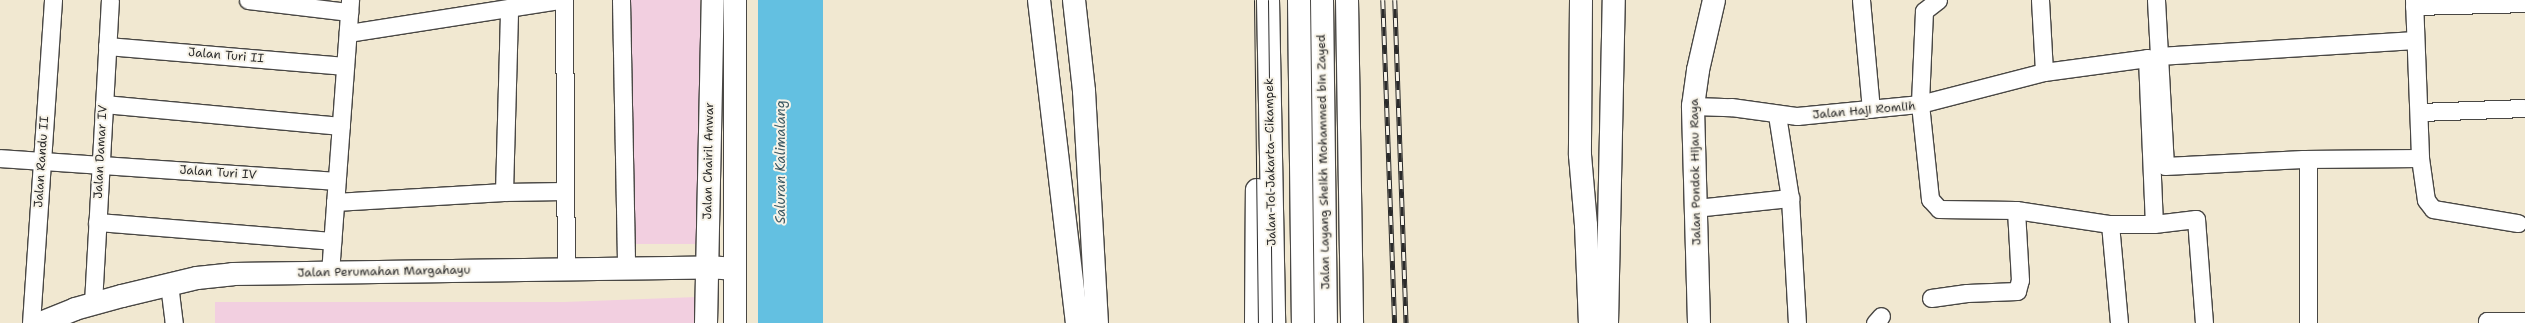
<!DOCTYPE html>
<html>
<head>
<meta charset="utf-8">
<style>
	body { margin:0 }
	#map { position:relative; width:2525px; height:323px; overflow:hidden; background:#f1e8d1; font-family:"Shantell Sans",sans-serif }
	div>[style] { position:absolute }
	.built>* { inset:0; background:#f2cfe0; transform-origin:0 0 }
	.water>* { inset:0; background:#63c0e1; transform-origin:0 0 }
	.roads { filter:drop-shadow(1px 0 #494744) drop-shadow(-1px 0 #494744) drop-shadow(0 1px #494744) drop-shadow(0 -1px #494744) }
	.street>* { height:17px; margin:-8.5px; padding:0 8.5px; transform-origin:8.5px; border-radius:8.5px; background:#fff }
	.secondary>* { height:22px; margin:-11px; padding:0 11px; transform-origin:11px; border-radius:11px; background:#fff }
	.primary>* { height:22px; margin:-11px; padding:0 11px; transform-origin:11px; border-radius:11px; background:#fff }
	.highway>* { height:22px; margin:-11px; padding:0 11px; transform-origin:11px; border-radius:11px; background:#fff }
	.tram>* { height:1px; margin:-0.5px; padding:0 0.5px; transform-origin:0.5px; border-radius:0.5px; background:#2b2b2b }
	.rail>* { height:4.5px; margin-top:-2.25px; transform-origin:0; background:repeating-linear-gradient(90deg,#f7f3e8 0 9px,#2b2b2b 0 18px); box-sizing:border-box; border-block:1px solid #2b2b2b }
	span { translate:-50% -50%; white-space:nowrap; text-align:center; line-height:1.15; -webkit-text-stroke:4px #f7f3e8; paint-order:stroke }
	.street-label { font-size:12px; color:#2b2b2b }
	.water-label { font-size:13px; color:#3c5862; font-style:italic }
</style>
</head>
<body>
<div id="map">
	<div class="built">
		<i style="left:630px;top:0;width:70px;height:244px"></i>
		<i style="clip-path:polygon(697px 297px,697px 323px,215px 323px,215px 302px,564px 302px)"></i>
	</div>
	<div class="water">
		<i style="left:758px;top:0;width:65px;height:323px"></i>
	</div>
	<div class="roads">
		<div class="street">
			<i style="left:248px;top:0;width:102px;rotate:6.8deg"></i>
			<i style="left:564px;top:0;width:269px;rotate:89.6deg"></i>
			<i style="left:621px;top:0;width:268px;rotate:88.9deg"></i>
			<i style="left:1861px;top:0;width:109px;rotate:84.8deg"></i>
			<i style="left:1938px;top:0;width:18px;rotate:142deg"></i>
			<i style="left:1924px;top:11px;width:93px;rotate:92.5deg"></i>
			<i style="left:1920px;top:104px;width:128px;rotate:-14.5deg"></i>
			<i style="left:2044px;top:72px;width:104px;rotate:-7.7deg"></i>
			<i style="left:2147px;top:58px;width:166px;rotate:87.6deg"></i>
			<i style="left:2154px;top:224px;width:44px;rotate:180deg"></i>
			<i style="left:2040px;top:0;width:72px;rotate:86.8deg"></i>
			<i style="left:2156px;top:0;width:166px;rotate:86.9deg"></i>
			<i style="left:2165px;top:166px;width:138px;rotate:-2.9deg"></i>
			<i style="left:2303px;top:159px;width:117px;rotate:-0.5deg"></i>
			<i style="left:2414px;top:0;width:158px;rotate:87.8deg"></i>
			<i style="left:2420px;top:158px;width:42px;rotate:81.9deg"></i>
			<i style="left:2426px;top:200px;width:11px;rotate:52deg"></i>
			<i style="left:2433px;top:209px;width:86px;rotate:9.4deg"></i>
			<i style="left:2414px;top:6px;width:111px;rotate:-1.5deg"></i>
			<i style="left:348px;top:33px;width:213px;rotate:-8.9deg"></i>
			<i style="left:107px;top:46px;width:239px;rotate:4.8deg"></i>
			<i style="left:2159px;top:56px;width:256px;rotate:-3.6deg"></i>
			<i style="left:104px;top:104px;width:238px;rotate:5.3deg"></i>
			<i style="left:1693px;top:106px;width:38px;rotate:2deg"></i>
			<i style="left:1731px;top:107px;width:67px;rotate:7.8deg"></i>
			<i style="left:1797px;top:116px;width:124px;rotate:-5.6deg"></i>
			<i style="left:1920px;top:104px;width:96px;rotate:84deg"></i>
			<i style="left:1930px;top:199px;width:13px;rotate:48deg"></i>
			<i style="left:1939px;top:209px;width:77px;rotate:0.7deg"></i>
			<i style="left:2016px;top:210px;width:95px;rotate:8.5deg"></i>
			<i style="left:2110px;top:224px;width:99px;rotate:84.8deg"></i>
			<i style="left:2420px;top:112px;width:104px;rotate:-2.2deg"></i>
			<i style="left:1777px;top:115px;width:84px;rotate:81.1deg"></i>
			<i style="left:1790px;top:198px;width:125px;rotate:86.8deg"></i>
			<i style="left:0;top:158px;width:337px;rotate:3.9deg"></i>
			<i style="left:2308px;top:160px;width:163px;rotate:90deg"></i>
			<i style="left:504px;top:192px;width:60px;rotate:-1deg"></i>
			<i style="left:335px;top:202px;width:169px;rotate:-3.4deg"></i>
			<i style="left:504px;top:192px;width:184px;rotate:-88.4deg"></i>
			<i style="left:1696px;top:208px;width:95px;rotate:-6.1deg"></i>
			<i style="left:97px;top:222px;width:236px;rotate:4.6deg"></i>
			<i style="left:2154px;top:224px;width:42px;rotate:-6.8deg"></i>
			<i style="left:2196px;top:219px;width:104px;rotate:85.6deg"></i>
			<i style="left:330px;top:273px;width:274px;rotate:-85.8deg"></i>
			<i style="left:169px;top:284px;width:39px;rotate:83deg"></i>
			<i style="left:1931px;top:298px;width:36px;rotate:-8deg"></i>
			<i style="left:1967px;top:293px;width:50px;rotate:-2.3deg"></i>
			<i style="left:2017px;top:291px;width:11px;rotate:-75deg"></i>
			<i style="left:2020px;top:280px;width:70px;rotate:-93.3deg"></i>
			<i style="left:93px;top:303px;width:303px;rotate:-86.8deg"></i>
			<i style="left:31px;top:323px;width:324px;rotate:-86.1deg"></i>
			<i style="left:1875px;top:323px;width:9px;rotate:-49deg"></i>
			<i style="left:2487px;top:323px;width:2px;rotate:-90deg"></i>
			<i style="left:2487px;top:321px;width:38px"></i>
		</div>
		<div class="secondary">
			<i style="left:41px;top:323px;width:37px;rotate:-22deg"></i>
			<i style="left:75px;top:309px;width:49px;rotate:-15.5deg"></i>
			<i style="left:122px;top:296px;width:77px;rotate:-13.5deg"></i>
			<i style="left:197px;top:278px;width:36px;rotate:-6deg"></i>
			<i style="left:233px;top:274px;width:474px;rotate:-0.8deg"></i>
			<i style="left:707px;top:267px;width:27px;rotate:4deg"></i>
			<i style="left:1699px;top:323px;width:217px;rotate:-91.6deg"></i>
			<i style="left:1693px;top:106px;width:36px;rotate:-82deg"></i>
			<i style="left:1698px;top:70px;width:72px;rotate:-77.1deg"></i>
		</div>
		<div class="primary">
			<i style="left:706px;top:323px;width:323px;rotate:-88.8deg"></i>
			<i style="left:735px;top:323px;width:323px;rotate:-90deg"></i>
		</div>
		<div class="highway">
			<i style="left:1039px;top:0;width:325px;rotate:83.3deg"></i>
			<i style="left:1074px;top:0;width:92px;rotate:83.7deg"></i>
			<i style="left:1084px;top:91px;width:232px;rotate:86.8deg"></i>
			<i style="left:1268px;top:0;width:323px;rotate:88.9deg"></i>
			<i style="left:1299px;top:0;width:323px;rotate:89.3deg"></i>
			<i style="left:1322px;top:0;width:323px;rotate:89.3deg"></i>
			<i style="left:1347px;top:0;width:323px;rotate:89.1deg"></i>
			<i style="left:1581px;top:0;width:155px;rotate:90.4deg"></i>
			<i style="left:1580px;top:155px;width:70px;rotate:85.1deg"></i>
			<i style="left:1586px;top:225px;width:98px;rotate:87.7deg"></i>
			<i style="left:1256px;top:323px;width:133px;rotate:-89.6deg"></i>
			<i style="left:1607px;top:323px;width:323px;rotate:-88.8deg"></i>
		</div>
	</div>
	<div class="tram">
		<i style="left:1254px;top:0;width:323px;rotate:89.3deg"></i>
		<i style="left:1268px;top:0;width:323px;rotate:89.3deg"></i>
	</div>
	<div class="rail">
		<i style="left:1383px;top:0;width:323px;rotate:87.9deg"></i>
		<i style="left:1395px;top:0;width:323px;rotate:88deg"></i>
	</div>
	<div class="street-label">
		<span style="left:226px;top:56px;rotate:5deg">Jalan Turi II</span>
		<span style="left:1864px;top:111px;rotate:-5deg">Jalan Haji Romlih</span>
		<span style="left:101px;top:152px;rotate:-87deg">Jalan Damar IV</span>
		<span style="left:709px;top:161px;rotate:-89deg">Jalan Chairil Anwar</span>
		<span style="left:42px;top:162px;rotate:-86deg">Jalan Randu II</span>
		<span style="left:1271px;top:162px;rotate:-91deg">Jalan Tol Jakarta–Cikampek</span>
		<span style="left:1324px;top:162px;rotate:-91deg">Jalan Layang Sheikh Mohammed bin Zayed</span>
		<span style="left:1696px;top:172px;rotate:-91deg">Jalan Pondok Hijau Raya</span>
		<span style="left:218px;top:173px;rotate:4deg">Jalan Turi IV</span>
		<span style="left:384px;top:272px;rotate:-1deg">Jalan Perumahan Margahayu</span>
	</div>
	<div class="water-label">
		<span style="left:781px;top:162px;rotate:-90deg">Saluran Kalimalang</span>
	</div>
</div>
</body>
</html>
